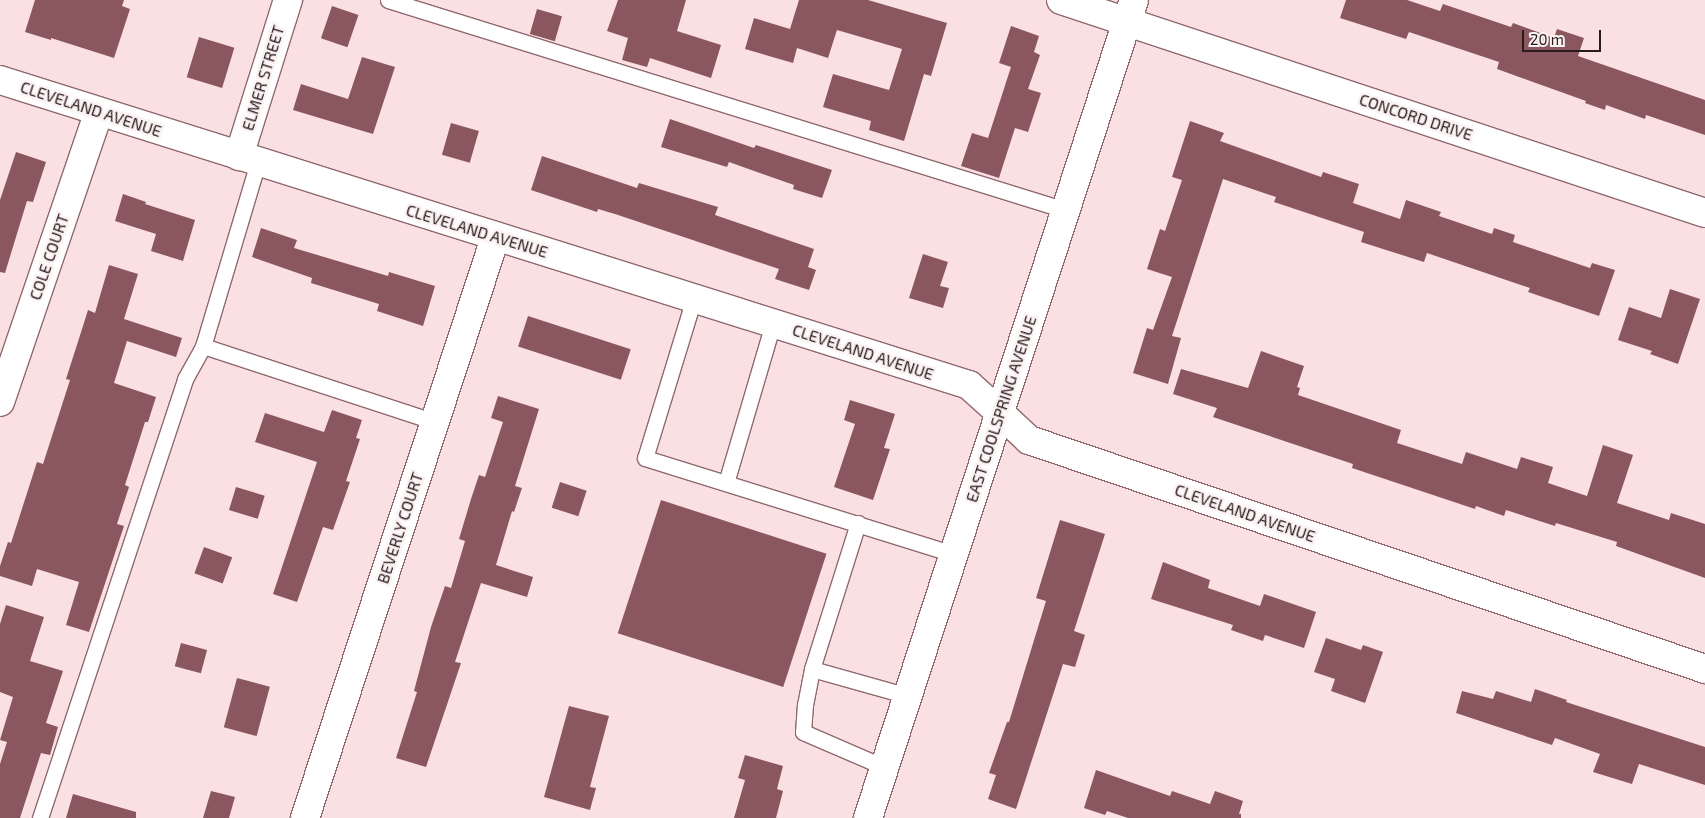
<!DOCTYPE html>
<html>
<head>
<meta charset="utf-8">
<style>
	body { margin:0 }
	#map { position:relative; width:1705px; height:818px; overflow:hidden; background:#fbe0e3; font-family:"Exo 2",sans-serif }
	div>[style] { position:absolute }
	.building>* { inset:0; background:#8a575e; transform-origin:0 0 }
	.roads { filter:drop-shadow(1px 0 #8f696e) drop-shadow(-1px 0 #8f696e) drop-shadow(0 1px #8f696e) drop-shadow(0 -1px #8f696e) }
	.service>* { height:15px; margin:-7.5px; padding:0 7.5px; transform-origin:7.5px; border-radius:7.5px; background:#fff }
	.minor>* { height:28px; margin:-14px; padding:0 14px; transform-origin:14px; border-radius:14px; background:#fff }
	.tertiary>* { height:28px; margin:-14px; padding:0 14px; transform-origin:14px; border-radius:14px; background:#fff }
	span { translate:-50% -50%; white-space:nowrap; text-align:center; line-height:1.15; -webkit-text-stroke:5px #fbf2f3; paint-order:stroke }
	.street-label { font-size:16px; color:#291a1c }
	.scale { position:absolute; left:1522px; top:30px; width:79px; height:22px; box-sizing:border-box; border:2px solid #291a1c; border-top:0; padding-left:6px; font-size:15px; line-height:18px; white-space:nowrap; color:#291a1c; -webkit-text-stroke:4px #fbf2f3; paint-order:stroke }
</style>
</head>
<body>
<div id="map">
	<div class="building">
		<i style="clip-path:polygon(35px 0,124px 0,122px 6px,130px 9px,114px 58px,51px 38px,51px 40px,25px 32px)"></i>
		<i style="clip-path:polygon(618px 0,686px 0,677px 31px,721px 45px,711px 78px,650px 58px,647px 67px,622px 60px,628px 38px,607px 31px)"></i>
		<i style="clip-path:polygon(799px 0,868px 0,947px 23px,931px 76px,924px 74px,904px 141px,869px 130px,871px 121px,823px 107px,833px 74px,889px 90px,902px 49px,837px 30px,828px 58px,797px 48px,793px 63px,745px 49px,754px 18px,790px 29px)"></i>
		<i style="clip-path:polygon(1346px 0,1407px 0,1440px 11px,1443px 4px,1511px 27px,1513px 23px,1554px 38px,1557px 29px,1584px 38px,1578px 56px,1705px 100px,1705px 135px,1646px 115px,1645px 119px,1606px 105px,1605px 110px,1585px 103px,1586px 101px,1497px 69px,1499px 62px,1409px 32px,1406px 39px,1340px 18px)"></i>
		<i style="left:332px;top:6px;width:28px;height:34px;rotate:19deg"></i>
		<i style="left:537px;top:9px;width:26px;height:26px;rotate:16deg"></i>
		<i style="clip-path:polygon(1011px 26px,1039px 36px,1034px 52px,1040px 55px,1028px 89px,1041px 93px,1028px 132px,1015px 128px,999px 178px,961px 166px,972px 133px,988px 138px,1011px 67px,999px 63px)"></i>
		<i style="left:199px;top:37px;width:37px;height:42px;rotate:17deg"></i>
		<i style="clip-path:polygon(362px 57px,395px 67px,373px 134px,293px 110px,301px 84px,348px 99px)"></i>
		<i style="clip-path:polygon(670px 119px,754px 148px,756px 145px,832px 170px,822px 198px,793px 189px,794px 185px,729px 162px,727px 167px,661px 147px)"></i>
		<i style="clip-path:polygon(1190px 121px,1224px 133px,1220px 141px,1321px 177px,1323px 172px,1359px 184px,1353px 203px,1400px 219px,1406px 200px,1441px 212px,1439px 216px,1492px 234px,1494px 228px,1515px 235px,1513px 242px,1590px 268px,1592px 263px,1615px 270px,1599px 316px,1528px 292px,1530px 288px,1427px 253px,1424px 262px,1361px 242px,1364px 232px,1274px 202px,1276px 197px,1223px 179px,1172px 336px,1181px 338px,1168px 384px,1133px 373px,1147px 328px,1153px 330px,1172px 277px,1147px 269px,1160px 229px,1165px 231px,1182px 180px,1172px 177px)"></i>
		<i style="left:451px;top:123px;width:29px;height:33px;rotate:16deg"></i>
		<i style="clip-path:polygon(16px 152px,46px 162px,33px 202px,27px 201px,5px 273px,0 272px,0 200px)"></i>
		<i style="clip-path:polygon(542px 156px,637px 188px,639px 183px,718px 207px,715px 215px,814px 249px,808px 267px,816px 270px,809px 290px,775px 279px,779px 269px,615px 214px,598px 209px,597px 212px,531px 190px)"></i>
		<i style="clip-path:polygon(123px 194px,146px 202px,145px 204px,195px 220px,183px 261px,151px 251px,156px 234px,115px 221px)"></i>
		<i style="clip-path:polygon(261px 228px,297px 240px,294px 248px,388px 276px,389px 272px,435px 286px,423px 326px,377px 311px,379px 304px,311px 283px,312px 278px,252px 257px)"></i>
		<i style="clip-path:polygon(923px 254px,948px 262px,940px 286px,949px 288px,943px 308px,909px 298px)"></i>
		<i style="clip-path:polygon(109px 265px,138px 274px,124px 319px,182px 338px,176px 357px,127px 341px,114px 383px,156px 397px,148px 422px,145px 422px,125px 485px,129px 487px,117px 524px,124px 526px,89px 632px,66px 625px,79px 582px,37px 569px,32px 586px,0 576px,0 566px,8px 542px,11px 543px,37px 462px,43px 464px,70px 380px,66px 379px,83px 326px,88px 310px,95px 313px)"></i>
		<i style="clip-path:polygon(1670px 289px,1700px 299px,1678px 364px,1650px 354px,1652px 351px,1618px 340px,1629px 307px,1661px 318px)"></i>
		<i style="left:528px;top:316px;width:108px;height:32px;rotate:18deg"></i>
		<i style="clip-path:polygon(1261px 351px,1304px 366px,1297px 387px,1300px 388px,1298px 395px,1401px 430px,1397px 443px,1462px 464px,1466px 452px,1517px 469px,1521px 457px,1553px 467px,1548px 483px,1587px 496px,1603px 445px,1633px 455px,1617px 503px,1669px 520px,1671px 513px,1705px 524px,1705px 578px,1616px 546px,1617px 542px,1556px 523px,1555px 526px,1506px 510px,1504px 516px,1476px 506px,1475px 509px,1352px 468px,1353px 464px,1213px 417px,1217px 408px,1173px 394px,1181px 369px,1248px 388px)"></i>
		<i style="clip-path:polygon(498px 396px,539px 409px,515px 486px,522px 488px,514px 512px,512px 511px,496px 565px,533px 577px,527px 597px,481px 583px,455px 662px,461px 663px,426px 767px,396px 758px,417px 692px,414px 691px,431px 627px,445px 586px,451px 588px,465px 541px,459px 539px,471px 499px,479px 475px,485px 477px,503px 422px,491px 418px)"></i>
		<i style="clip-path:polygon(850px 400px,895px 414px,884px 448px,890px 449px,873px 500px,834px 487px,855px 424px,844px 420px)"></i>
		<i style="clip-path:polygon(332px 410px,362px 420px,356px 438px,360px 439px,346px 481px,350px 482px,333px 530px,323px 527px,297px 602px,273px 594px,317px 462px,255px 442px,265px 413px,324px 432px)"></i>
		<i style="left:560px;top:482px;width:28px;height:27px;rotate:18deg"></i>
		<i style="left:236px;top:487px;width:30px;height:24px;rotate:17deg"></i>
		<i style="left:661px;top:500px;width:174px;height:140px;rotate:18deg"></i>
		<i style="clip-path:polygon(1060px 520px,1105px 534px,1074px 631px,1085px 635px,1075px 667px,1063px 664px,1016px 809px,988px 799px,996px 775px,989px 773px,1007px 722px,1009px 722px,1046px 601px,1036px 598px)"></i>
		<i style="left:204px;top:547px;width:30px;height:28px;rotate:20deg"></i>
		<i style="clip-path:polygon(1163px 562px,1210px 580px,1208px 588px,1260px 606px,1264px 594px,1316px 612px,1304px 648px,1265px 635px,1263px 641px,1231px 630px,1233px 625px,1151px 599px)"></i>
		<i style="clip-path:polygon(6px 605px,44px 617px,30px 661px,63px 671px,46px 723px,58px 727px,50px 755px,41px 753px,20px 818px,0 818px,0 764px,7px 742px,0 740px,13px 697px,0 692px,0 624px)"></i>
		<i style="clip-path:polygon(1326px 638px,1361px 650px,1363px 645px,1383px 652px,1365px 703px,1331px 691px,1335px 679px,1314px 672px)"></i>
		<i style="left:181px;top:643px;width:27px;height:24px;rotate:15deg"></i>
		<i style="left:237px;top:678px;width:34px;height:51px;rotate:15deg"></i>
		<i style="clip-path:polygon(1535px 689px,1567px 700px,1566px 702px,1705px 747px,1705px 785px,1639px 764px,1632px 784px,1593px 772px,1600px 754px,1555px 738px,1552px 745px,1456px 713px,1462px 691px,1493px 699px,1496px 691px,1531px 702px)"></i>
		<i style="clip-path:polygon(569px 706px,609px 716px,590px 787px,596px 788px,590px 810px,544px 797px)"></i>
		<i style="clip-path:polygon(745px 755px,783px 766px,777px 789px,783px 791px,776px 818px,734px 818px,745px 780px,738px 778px)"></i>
		<i style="clip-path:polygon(1096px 770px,1170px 796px,1172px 791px,1210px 804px,1215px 791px,1243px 801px,1239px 814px,1241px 814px,1241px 818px,1128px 818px,1107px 811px,1105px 815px,1084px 808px)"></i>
		<i style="clip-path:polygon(211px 791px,235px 797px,229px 818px,203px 818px)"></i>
		<i style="clip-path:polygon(73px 794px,136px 812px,136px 818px,66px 818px)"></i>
	</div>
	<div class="roads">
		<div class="service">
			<i style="left:388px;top:0;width:709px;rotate:17.23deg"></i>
			<i style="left:258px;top:162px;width:192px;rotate:106.6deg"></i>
			<i style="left:203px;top:346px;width:244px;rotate:18.1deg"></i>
			<i style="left:694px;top:298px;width:167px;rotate:107deg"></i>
			<i style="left:645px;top:458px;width:323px;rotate:17.3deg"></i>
			<i style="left:726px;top:483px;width:167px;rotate:-73.6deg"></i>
			<i style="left:858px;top:523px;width:153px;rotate:107.5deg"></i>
			<i style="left:812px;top:669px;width:36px;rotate:101deg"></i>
			<i style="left:805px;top:704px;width:28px;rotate:94deg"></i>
			<i style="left:803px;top:732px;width:88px;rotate:23.4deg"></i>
			<i style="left:812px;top:669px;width:100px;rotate:15.7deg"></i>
			<i style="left:40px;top:818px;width:462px;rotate:-71.7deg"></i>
			<i style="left:185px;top:379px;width:38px;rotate:-61deg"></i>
		</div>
		<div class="minor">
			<i style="left:1061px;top:0;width:678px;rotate:18.3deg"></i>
			<i style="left:0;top:80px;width:1016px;rotate:17.47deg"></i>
			<i style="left:969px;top:385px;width:42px;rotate:42.1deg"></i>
			<i style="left:239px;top:156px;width:164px;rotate:-72.6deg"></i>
			<i style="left:0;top:402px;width:307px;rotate:-71.2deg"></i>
			<i style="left:305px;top:818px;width:610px;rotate:-71.86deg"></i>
		</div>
		<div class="tertiary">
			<i style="left:1000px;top:413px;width:40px;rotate:43deg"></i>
			<i style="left:1029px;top:440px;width:714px;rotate:18.71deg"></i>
			<i style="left:868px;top:818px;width:860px;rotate:-71.99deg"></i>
		</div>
	</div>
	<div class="street-label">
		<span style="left:263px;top:78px;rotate:-73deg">ELMER STREET</span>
		<span style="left:91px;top:109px;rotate:18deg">CLEVELAND AVENUE</span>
		<span style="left:1416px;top:117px;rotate:18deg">CONCORD DRIVE</span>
		<span style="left:477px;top:231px;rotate:17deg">CLEVELAND AVENUE</span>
		<span style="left:49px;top:257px;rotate:-71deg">COLE COURT</span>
		<span style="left:863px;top:352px;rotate:18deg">CLEVELAND AVENUE</span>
		<span style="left:1001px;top:409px;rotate:-72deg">EAST COOLSPRING AVENUE</span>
		<span style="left:1245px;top:513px;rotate:19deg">CLEVELAND AVENUE</span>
		<span style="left:400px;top:528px;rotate:-72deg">BEVERLY COURT</span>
	</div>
	<div class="scale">20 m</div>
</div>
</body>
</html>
